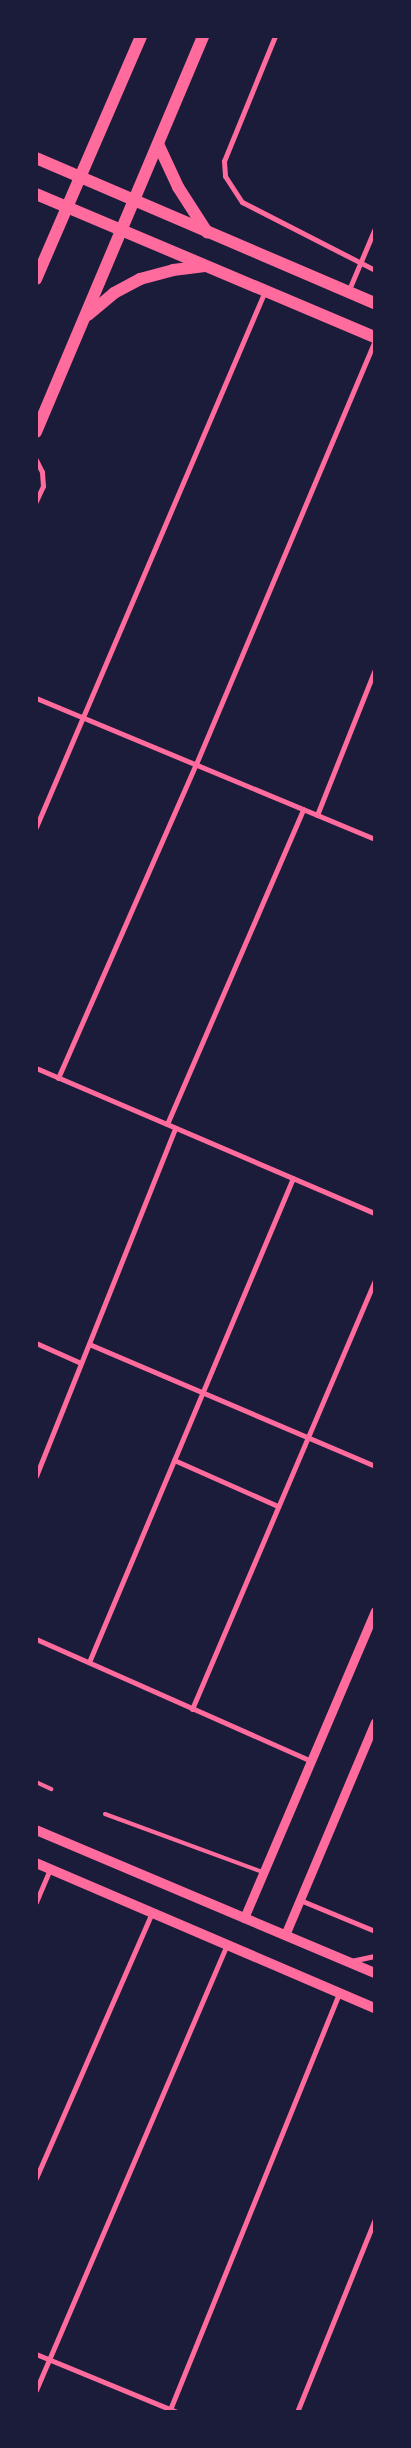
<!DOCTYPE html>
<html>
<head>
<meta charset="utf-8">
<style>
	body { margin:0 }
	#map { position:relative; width:411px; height:2448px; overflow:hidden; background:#1b1b3a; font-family:"Golos Text",sans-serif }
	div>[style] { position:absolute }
	.service>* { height:4px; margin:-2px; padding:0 2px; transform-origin:2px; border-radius:2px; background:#ff6b9d }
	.minor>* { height:5px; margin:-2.5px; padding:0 2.5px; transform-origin:2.5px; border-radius:2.5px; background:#ff6b9d }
	.tertiary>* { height:9px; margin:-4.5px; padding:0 4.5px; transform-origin:4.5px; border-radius:4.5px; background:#ff6b9d }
	.secondary>* { height:10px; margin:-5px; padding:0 5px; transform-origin:5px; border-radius:5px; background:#ff6b9d }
	.primary>* { height:12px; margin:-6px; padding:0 6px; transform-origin:6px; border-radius:6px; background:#ff6b9d }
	span { translate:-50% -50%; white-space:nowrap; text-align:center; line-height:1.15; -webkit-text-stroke:4px #1b1b3a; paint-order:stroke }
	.frame { position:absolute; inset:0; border:38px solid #1b1b3a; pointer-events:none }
</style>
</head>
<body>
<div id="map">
	<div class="service">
		<i style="left:36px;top:1782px;width:17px;rotate:25deg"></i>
		<i style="left:105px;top:1814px;width:168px;rotate:20.2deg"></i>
	</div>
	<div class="minor">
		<i style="left:275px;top:36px;width:135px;rotate:112.2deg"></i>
		<i style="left:224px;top:161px;width:15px;rotate:86deg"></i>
		<i style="left:225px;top:176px;width:31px;rotate:57deg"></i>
		<i style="left:242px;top:202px;width:149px;rotate:27.1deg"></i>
		<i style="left:348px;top:292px;width:69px;rotate:-67.1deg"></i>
		<i style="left:36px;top:460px;width:13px;rotate:63deg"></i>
		<i style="left:42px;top:472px;width:14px;rotate:86deg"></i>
		<i style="left:43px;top:486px;width:17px;rotate:115deg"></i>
		<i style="left:36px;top:698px;width:367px;rotate:22.6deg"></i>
		<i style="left:317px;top:815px;width:157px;rotate:-68.3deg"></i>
		<i style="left:36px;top:827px;width:583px;rotate:-66.87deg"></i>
		<i style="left:36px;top:1068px;width:369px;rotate:23.2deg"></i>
		<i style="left:58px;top:1078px;width:343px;rotate:-66.3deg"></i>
		<i style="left:196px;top:764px;width:460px;rotate:-67.1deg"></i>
		<i style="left:167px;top:1124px;width:343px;rotate:-66.6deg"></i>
		<i style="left:36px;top:1343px;width:49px;rotate:24deg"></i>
		<i style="left:89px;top:1344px;width:311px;rotate:23.1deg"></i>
		<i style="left:174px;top:1460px;width:114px;rotate:23.9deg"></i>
		<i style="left:36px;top:1476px;width:375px;rotate:-68.2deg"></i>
		<i style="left:36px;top:1639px;width:301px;rotate:23.9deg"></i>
		<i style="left:89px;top:1662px;width:525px;rotate:-67.15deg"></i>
		<i style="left:192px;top:1709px;width:466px;rotate:-66.9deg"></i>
		<i style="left:300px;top:1900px;width:81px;rotate:22.5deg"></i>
		<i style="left:36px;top:1902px;width:36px;rotate:-67deg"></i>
		<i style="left:351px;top:1961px;width:25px;rotate:-12deg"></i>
		<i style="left:36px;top:2178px;width:290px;rotate:-66.4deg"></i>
		<i style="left:36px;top:2354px;width:152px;rotate:22.4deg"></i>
		<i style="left:36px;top:2390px;width:484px;rotate:-66.8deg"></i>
		<i style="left:169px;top:2412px;width:452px;rotate:-67.9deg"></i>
		<i style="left:297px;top:2412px;width:208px;rotate:-68deg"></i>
	</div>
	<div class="tertiary">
		<i style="left:244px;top:1918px;width:334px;rotate:-66.9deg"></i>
		<i style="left:285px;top:1935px;width:231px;rotate:-67.1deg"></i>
	</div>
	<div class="secondary">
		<i style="left:36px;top:1830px;width:368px;rotate:22.9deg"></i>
		<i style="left:36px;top:1863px;width:369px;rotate:23.2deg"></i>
	</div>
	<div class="primary">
		<i style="left:159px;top:146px;width:45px;rotate:65.1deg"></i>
		<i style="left:178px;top:187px;width:54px;rotate:57.2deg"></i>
		<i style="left:36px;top:158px;width:369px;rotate:23.2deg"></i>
		<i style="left:36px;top:194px;width:368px;rotate:22.9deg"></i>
		<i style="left:36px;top:279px;width:265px;rotate:-66.6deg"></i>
		<i style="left:88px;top:315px;width:34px;rotate:-40deg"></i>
		<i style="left:114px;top:293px;width:30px;rotate:-28deg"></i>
		<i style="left:140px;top:279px;width:34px;rotate:-15deg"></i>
		<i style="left:173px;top:270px;width:32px;rotate:-7deg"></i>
		<i style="left:36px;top:432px;width:430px;rotate:-67.1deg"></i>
	</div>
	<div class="frame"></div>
</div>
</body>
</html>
